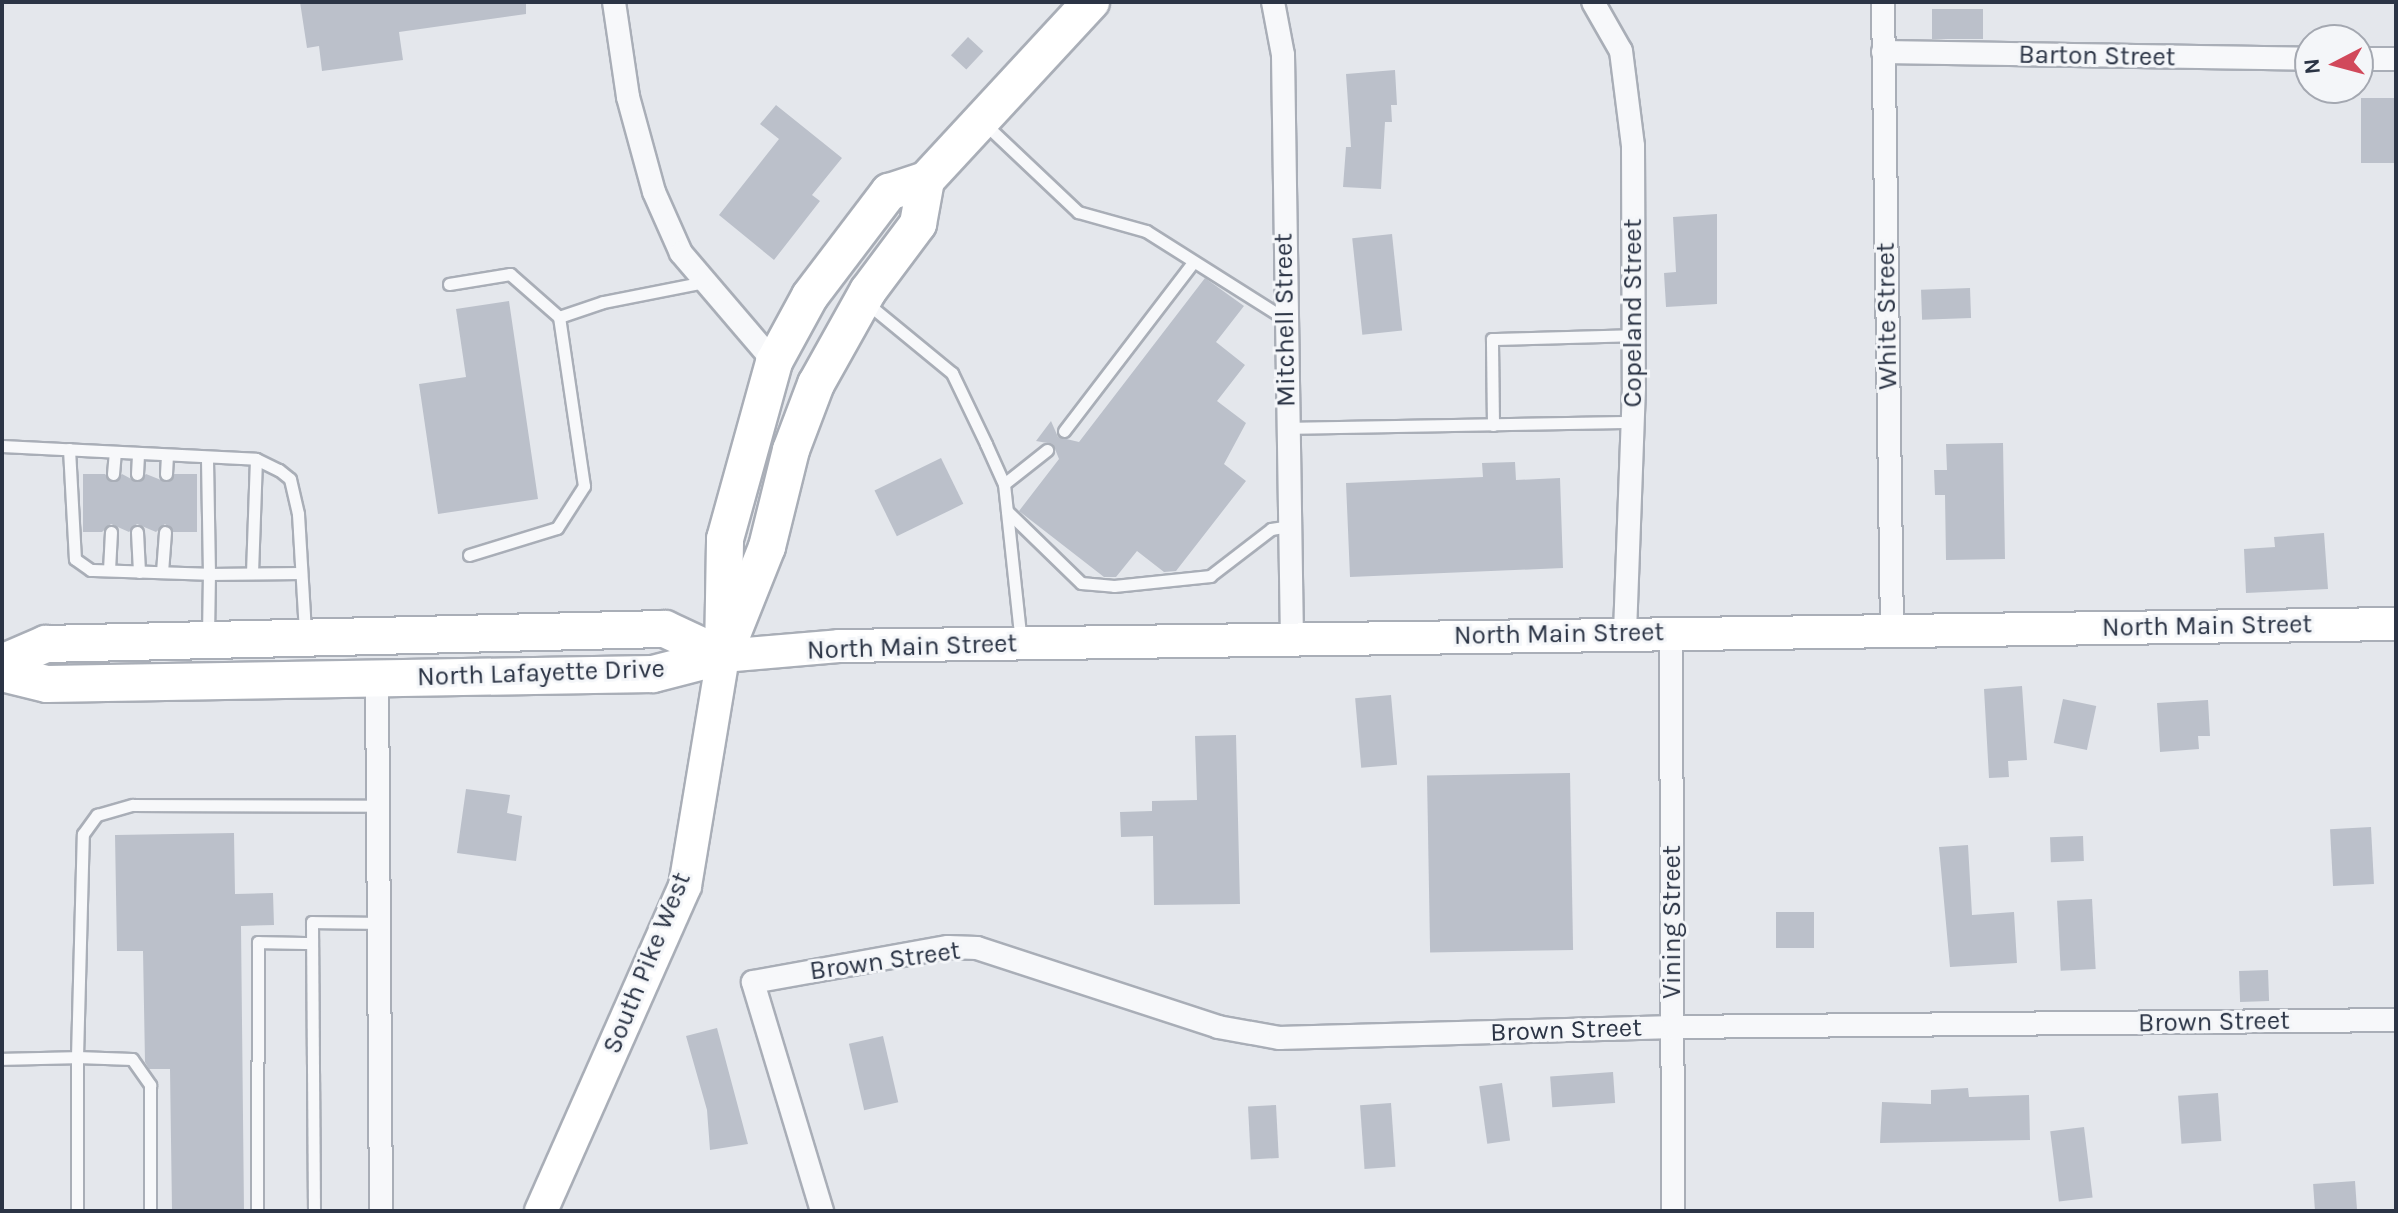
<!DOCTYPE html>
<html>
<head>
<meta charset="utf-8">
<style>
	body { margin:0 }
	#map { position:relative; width:2398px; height:1213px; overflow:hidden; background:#e4e7ec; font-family:Karla,sans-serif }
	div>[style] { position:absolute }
	.building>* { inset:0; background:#bbc0ca; transform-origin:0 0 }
	.roads { filter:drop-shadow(2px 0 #a9aeb7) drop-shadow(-2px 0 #a9aeb7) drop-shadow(0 2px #a9aeb7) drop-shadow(0 -2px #a9aeb7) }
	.lane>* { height:11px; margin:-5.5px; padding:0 5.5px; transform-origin:5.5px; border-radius:5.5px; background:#f7f8fa }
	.street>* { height:22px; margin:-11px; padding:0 11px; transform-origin:11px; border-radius:11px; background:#f7f8fa }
	.secondary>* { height:32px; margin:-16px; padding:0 16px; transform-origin:16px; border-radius:16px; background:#fff }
	.primary>* { height:36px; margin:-18px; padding:0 18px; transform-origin:18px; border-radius:18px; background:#fff }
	span { translate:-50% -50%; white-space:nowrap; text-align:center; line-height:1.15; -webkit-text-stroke:6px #f4f6f9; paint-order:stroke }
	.street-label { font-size:26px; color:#2b3445 }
	.frame { position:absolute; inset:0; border:4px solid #2b3445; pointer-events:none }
	.north { position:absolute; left:2294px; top:24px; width:80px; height:80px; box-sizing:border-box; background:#f4f6f9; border:2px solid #a4a8b1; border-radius:50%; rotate:264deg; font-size:22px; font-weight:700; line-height:32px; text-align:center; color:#2b3445 }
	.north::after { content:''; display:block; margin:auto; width:28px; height:36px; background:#d1495b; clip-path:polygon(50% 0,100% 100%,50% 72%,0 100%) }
</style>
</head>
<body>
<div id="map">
	<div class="building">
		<i style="clip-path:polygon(300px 2px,526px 2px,526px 14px,399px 32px,403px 60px,322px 71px,319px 46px,307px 48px)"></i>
		<i style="left:1932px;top:9px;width:51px;height:30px"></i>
		<i style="left:968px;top:37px;width:21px;height:25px;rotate:43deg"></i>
		<i style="clip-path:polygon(1395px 70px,1397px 105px,1391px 105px,1392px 122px,1385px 122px,1381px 189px,1343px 187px,1346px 147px,1351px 147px,1346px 74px)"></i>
		<i style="left:2361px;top:98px;width:34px;height:65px"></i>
		<i style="clip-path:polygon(776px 105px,842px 158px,812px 195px,820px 201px,774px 260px,719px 215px,779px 139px,760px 124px)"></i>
		<i style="clip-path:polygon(1717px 214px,1717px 304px,1666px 307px,1664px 273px,1676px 272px,1673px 217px)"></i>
		<i style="left:1392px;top:234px;width:97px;height:40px;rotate:84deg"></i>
		<i style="clip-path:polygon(1205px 278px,1244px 306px,1216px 342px,1245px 365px,1217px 401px,1246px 423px,1224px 464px,1246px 481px,1176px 571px,1164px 572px,1137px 551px,1116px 577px,1104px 577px,1019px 511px,1059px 459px,1053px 444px,1036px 441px,1051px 421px,1058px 437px,1079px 442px)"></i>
		<i style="left:1970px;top:288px;width:30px;height:49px;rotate:88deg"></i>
		<i style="clip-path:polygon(509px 301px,538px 499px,438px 514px,419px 384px,466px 377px,456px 309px)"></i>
		<i style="clip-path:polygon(2003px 443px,2005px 559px,1946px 560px,1945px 495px,1935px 495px,1934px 470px,1947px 470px,1946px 444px)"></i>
		<i style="left:941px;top:458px;width:51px;height:74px;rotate:64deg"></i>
		<i style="clip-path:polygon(1515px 462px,1516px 480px,1560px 478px,1563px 568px,1350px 577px,1346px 483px,1483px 477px,1482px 463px)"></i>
		<i style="clip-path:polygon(83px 474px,105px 474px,113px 482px,122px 474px,137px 482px,146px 474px,166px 482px,174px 474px,197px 474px,197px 532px,173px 532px,165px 524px,156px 532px,137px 524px,129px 532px,111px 524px,102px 532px,83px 532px)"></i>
		<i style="clip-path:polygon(2324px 533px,2328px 589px,2246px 593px,2244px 549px,2275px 547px,2274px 537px)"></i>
		<i style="clip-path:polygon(2022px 686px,2027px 760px,2008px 761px,2009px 777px,1989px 778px,1984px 689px)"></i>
		<i style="left:1391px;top:695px;width:70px;height:36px;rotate:85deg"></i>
		<i style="left:2063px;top:699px;width:34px;height:45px;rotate:12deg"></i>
		<i style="clip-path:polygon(2208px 700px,2210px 736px,2198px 736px,2199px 749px,2160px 752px,2157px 703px)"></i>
		<i style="clip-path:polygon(1236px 735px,1240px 904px,1154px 905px,1153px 836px,1121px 837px,1120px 812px,1152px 811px,1152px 801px,1197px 800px,1195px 736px)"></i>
		<i style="left:1570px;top:773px;width:177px;height:143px;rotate:89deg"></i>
		<i style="clip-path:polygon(466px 789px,510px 795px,507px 813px,522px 816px,516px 861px,457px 853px)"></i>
		<i style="left:2371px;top:827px;width:57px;height:41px;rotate:87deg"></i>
		<i style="clip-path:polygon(234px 833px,235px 894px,273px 893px,274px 925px,241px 926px,244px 1211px,172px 1211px,170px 1069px,149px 1069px,145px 1062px,143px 951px,117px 951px,115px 835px)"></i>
		<i style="left:2083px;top:836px;width:25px;height:33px;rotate:88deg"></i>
		<i style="clip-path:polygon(1968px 845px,1972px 915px,2014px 912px,2017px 963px,1950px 967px,1939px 847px)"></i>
		<i style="left:2092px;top:899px;width:70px;height:35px;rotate:87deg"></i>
		<i style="left:1776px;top:912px;width:38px;height:36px"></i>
		<i style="left:2268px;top:970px;width:31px;height:29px;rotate:88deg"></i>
		<i style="clip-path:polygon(717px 1028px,748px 1144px,710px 1150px,707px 1110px,686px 1036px)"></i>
		<i style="left:883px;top:1036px;width:68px;height:35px;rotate:77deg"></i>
		<i style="left:1613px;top:1072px;width:31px;height:63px;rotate:86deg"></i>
		<i style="left:1502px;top:1083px;width:58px;height:23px;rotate:82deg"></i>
		<i style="clip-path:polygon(1968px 1088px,1969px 1097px,2029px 1095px,2030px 1140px,1880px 1143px,1882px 1102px,1931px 1104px,1931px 1090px)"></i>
		<i style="left:2218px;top:1093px;width:48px;height:40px;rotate:86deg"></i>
		<i style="left:1391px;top:1103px;width:64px;height:31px;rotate:86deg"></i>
		<i style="left:1276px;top:1105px;width:53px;height:28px;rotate:87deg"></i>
		<i style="left:2084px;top:1127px;width:71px;height:34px;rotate:83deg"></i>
		<i style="left:2355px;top:1181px;width:30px;height:42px;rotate:86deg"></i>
	</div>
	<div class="roads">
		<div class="lane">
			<i style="left:986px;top:125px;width:127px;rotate:43.4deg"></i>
			<i style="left:1078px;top:212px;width:71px;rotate:15.6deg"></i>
			<i style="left:1146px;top:231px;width:165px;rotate:32.3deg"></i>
			<i style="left:449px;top:284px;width:62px;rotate:-9.3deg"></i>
			<i style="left:510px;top:274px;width:65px;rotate:41.3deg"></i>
			<i style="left:868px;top:304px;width:109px;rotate:39.4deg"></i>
			<i style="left:952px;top:373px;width:79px;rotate:64.4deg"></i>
			<i style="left:986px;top:444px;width:44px;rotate:65.8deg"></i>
			<i style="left:1004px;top:484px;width:160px;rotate:83.9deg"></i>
			<i style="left:1493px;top:425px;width:86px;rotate:-90.7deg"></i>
			<i style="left:1492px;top:339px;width:142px;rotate:-1.6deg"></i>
			<i style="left:1287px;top:428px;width:346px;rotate:-1deg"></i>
			<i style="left:1064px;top:431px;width:213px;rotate:-52.6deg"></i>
			<i style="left:2px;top:446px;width:254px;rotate:2.9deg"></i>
			<i style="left:256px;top:459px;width:25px;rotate:26deg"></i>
			<i style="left:279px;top:470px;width:14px;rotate:39deg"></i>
			<i style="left:290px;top:479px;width:36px;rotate:77deg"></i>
			<i style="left:298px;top:514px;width:118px;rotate:86.6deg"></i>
			<i style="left:69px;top:449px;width:110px;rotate:86.9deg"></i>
			<i style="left:75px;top:559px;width:19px;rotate:35deg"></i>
			<i style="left:91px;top:570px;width:118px;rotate:1.9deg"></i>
			<i style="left:209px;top:574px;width:117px;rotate:-91deg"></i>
			<i style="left:113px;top:474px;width:22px;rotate:-85deg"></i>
			<i style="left:137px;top:474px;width:21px;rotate:-87deg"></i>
			<i style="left:166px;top:474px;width:19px;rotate:-87deg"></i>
			<i style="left:1004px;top:484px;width:55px;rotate:-38.3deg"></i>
			<i style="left:1007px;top:511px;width:103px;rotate:44.2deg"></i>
			<i style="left:1081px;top:583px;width:33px;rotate:5deg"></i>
			<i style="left:1114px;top:586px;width:97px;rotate:-5.9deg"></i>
			<i style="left:1210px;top:576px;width:77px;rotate:-37.6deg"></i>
			<i style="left:1271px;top:529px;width:18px;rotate:-9deg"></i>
			<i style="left:137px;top:532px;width:40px;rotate:87.1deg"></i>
			<i style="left:469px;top:555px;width:92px;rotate:-17.1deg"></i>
			<i style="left:557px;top:528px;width:50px;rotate:-57.3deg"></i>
			<i style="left:584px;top:486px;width:171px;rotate:-98.4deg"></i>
			<i style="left:559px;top:317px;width:46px;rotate:-18.8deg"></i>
			<i style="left:603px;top:302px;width:104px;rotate:-11.1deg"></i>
			<i style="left:109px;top:570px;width:38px;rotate:-87deg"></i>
			<i style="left:162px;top:572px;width:40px;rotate:-85.7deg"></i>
			<i style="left:252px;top:573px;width:114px;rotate:-88deg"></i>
			<i style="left:208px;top:636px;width:62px;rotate:-89.1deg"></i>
			<i style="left:209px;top:574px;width:92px;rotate:-0.6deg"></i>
			<i style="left:2px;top:1059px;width:75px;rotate:-1.5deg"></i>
			<i style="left:77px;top:1057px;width:223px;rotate:-88.5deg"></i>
			<i style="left:83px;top:834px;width:24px;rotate:-54deg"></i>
			<i style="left:97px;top:815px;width:37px;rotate:-16deg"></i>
			<i style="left:133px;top:805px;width:245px;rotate:0.2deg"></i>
			<i style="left:77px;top:1211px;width:154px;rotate:-90deg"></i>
			<i style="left:77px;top:1057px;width:55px;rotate:2.1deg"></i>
			<i style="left:132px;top:1059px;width:32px;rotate:55deg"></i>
			<i style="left:150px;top:1085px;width:126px;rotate:90deg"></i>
			<i style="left:257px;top:1211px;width:269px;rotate:-89.8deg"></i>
			<i style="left:258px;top:942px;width:54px;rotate:1.1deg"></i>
			<i style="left:314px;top:1211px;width:289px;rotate:-90.4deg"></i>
			<i style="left:312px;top:922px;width:66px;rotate:0.9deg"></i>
		</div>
		<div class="street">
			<i style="left:614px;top:2px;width:96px;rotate:81.6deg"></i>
			<i style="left:628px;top:97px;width:98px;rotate:74.7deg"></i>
			<i style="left:654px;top:192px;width:67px;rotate:66.1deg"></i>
			<i style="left:681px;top:253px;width:143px;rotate:49.5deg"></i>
			<i style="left:1273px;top:2px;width:54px;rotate:79.3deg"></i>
			<i style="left:1283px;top:55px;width:583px;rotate:89.12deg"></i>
			<i style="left:1593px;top:2px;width:56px;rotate:60.3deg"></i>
			<i style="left:1621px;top:51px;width:96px;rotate:82.8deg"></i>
			<i style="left:1633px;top:146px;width:241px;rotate:89.8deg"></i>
			<i style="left:1634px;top:387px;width:246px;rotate:92.1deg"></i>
			<i style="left:1883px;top:2px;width:628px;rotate:89.18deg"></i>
			<i style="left:1883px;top:52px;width:427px;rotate:0.9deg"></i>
			<i style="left:2358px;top:59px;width:38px"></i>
			<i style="left:1671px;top:632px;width:579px;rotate:89.8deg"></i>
			<i style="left:377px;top:679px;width:532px;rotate:89.57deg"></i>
			<i style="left:822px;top:1211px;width:239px;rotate:-106.8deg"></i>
			<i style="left:753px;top:982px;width:198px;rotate:-10.2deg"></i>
			<i style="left:948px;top:947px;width:29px;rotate:2deg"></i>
			<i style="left:977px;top:948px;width:254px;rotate:18.1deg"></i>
			<i style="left:1218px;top:1027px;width:63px;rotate:10.1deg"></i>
			<i style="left:1280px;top:1038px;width:393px;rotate:-1.6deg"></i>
			<i style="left:1673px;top:1027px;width:723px;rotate:-0.55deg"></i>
		</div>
		<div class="secondary">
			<i style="left:541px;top:1211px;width:355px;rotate:-66.1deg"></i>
			<i style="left:685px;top:886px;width:233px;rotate:-80.6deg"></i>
			<i style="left:723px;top:656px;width:116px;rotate:-4.9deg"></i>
			<i style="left:839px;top:646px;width:1557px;rotate:-0.81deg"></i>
		</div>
		<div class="primary">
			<i style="left:731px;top:637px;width:97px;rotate:-68.2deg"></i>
			<i style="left:767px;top:547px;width:100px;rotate:-76.1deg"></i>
			<i style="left:791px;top:450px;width:71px;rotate:-69.3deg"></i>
			<i style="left:816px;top:384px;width:107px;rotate:-60.8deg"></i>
			<i style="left:868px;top:291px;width:84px;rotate:-53.3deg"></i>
			<i style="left:918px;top:224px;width:45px;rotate:-79.7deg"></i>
			<i style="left:723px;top:656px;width:117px;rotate:-89deg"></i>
			<i style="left:725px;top:539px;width:184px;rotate:-74.5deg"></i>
			<i style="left:774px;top:362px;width:75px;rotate:-61.4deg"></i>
			<i style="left:810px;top:296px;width:131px;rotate:-52.8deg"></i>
			<i style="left:889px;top:192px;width:39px;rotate:-18deg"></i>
			<i style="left:926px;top:180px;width:243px;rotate:-47.2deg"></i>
			<i style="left:2px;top:663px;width:48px;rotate:-23.4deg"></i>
			<i style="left:46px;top:644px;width:619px;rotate:-1.39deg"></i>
			<i style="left:665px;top:629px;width:64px;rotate:25deg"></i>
			<i style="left:2px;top:673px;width:46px;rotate:13.7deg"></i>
			<i style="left:47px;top:684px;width:606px;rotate:-0.95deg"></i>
			<i style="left:653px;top:674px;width:72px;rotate:-14.4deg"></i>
		</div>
	</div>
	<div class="street-label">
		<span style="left:2097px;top:56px;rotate:1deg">Barton Street</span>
		<span style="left:1633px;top:313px;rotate:-90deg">Copeland Street</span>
		<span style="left:1887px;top:316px;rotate:-91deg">White Street</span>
		<span style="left:1285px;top:320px;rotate:-91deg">Mitchell Street</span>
		<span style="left:2207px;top:626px;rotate:-1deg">North Main Street</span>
		<span style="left:1559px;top:634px;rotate:-1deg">North Main Street</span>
		<span style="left:912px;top:647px;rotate:-2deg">North Main Street</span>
		<span style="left:541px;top:673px;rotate:-2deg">North Lafayette Drive</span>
		<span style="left:1672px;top:922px;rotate:-90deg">Vining Street</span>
		<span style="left:885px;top:961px;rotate:-8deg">Brown Street</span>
		<span style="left:647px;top:963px;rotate:-68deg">South Pike West</span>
		<span style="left:2214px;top:1022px;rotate:-1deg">Brown Street</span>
		<span style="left:1566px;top:1030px;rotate:-2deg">Brown Street</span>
	</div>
	<div class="frame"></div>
	<div class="north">N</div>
</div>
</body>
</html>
